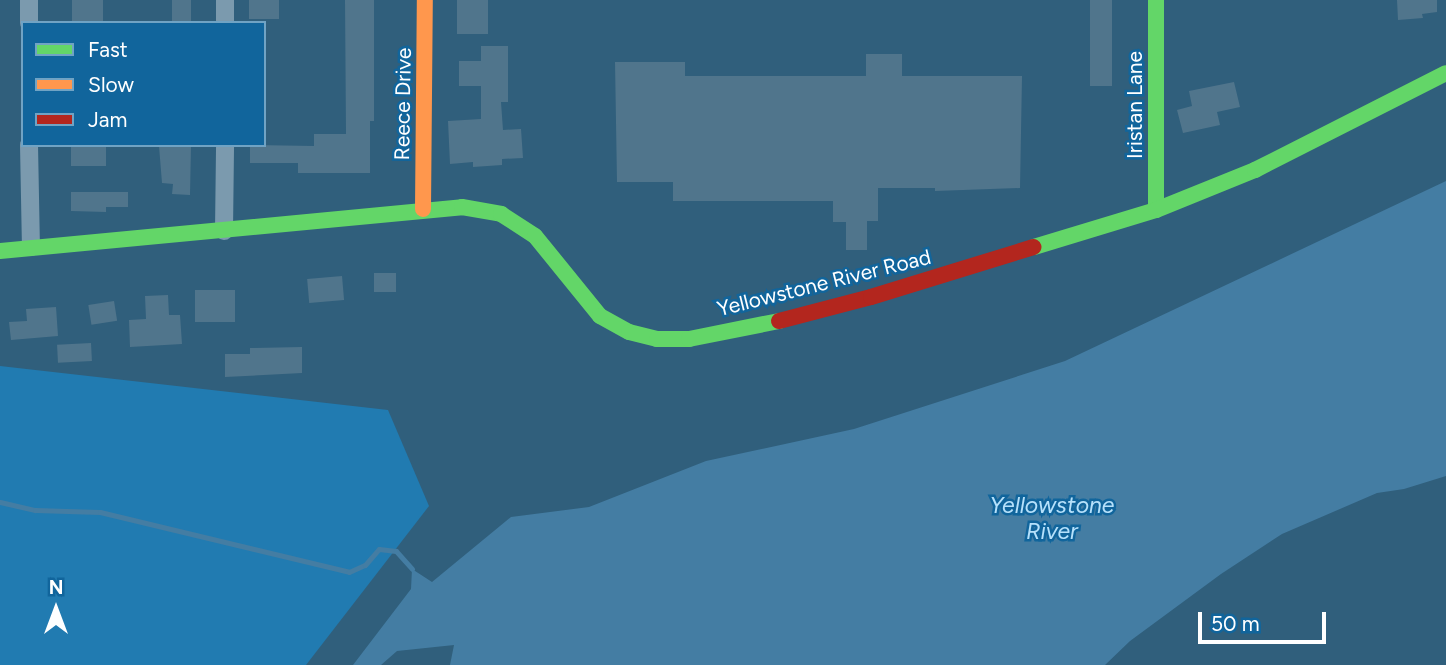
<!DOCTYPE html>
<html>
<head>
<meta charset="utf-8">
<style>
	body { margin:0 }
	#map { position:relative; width:1446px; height:665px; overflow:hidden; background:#305f7c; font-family:Figtree,sans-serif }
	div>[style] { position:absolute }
	.green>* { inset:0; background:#217bb1 }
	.water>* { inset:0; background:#447da3 }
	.stream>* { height:5px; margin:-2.5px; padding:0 2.5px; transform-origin:2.5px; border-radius:2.5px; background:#447da3 }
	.building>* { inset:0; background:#50758c; transform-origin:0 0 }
	.street>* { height:18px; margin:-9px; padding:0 9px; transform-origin:9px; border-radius:9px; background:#7b9aae }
	.fast>* { height:16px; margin:-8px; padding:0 8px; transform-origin:8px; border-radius:8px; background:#63d668 }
	.slow>* { height:16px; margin:-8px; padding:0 8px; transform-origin:8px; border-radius:8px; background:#ff974d }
	.jam>* { height:16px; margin:-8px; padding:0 8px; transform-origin:8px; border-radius:8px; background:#b3261e }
	span { translate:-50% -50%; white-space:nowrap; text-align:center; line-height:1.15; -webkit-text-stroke:5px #11659c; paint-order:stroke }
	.street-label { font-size:21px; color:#fff }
	.water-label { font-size:23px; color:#b6e1fb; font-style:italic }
	.legend { position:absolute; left:21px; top:21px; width:245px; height:126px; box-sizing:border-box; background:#11659c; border:2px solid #70a3c4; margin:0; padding:9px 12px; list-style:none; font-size:21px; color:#fff }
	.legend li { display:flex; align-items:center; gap:14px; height:35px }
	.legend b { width:35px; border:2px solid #70a3c4 }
	.north { position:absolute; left:21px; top:574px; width:70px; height:70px; -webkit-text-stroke:5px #11659c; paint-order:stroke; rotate:0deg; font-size:19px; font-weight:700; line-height:28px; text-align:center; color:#fff }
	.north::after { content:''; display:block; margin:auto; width:24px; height:32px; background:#fff; clip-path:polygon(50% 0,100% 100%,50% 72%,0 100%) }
	.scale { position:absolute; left:1198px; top:612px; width:128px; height:32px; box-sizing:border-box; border:4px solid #fff; border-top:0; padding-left:9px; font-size:21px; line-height:24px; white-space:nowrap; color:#fff; -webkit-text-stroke:5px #11659c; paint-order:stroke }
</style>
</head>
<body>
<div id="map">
	<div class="green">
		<i style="clip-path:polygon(0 366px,388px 410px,429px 506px,306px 665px,0 665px)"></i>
	</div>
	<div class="water">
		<i style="clip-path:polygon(1446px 181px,1446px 476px,1404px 489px,1377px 493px,1282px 534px,1221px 574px,1130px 641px,1105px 665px,450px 665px,454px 645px,397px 651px,381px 665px,353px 665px,411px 589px,412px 569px,432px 582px,511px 517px,589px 507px,706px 461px,854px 429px,1065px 361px)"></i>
	</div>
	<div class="stream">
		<i style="left:0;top:502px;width:36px;rotate:13deg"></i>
		<i style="left:35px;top:510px;width:65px;rotate:1.8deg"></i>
		<i style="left:100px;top:512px;width:256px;rotate:13.5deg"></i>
		<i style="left:349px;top:572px;width:17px;rotate:-24deg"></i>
		<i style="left:365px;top:565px;width:21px;rotate:-49deg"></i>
		<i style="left:379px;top:549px;width:17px;rotate:7deg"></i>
		<i style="left:396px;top:551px;width:24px;rotate:48deg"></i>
	</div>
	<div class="building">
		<i style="left:72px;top:0;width:31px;height:23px"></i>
		<i style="left:172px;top:0;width:19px;height:23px"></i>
		<i style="left:249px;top:0;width:30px;height:19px"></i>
		<i style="clip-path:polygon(345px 0,374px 0,374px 121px,370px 121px,370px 173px,298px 173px,298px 163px,250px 163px,250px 145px,314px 146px,314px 134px,346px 134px)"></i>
		<i style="left:457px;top:0;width:31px;height:34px"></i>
		<i style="left:1090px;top:0;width:22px;height:86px"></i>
		<i style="clip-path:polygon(1397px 0,1437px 0,1437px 12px,1422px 14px,1423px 18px,1398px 20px)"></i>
		<i style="clip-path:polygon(481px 46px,508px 46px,508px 102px,501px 102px,503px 130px,521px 129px,523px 158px,502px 159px,502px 165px,473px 167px,473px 162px,450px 164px,448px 121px,481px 119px,481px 86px,459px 86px,459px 61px,481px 61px)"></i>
		<i style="clip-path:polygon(866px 54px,902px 54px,902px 76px,1022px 76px,1020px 188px,935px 191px,935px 188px,878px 188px,878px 221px,867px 221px,867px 250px,846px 250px,846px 222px,833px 222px,833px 201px,673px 201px,673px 182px,617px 182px,615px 62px,685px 62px,685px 76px,866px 76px)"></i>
		<i style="clip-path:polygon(1234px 82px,1240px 107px,1217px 112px,1220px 125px,1183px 133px,1177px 110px,1192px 106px,1189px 91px)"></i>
		<i style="clip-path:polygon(191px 145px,190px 195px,172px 194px,173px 184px,162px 183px,159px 146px)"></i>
		<i style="left:71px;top:146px;width:35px;height:20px"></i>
		<i style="clip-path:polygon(71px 192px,128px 192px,128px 207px,106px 207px,106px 212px,71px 211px)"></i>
		<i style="left:374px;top:273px;width:22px;height:19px"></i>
		<i style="left:342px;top:276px;width:24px;height:35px;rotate:85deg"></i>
		<i style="left:235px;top:290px;width:32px;height:40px;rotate:90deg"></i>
		<i style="clip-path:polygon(168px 295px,169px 315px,180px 315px,182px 344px,130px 347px,129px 320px,146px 319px,145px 296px)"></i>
		<i style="left:114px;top:301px;width:20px;height:26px;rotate:81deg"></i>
		<i style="clip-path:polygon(56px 307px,58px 336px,11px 340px,9px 322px,27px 321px,26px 309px)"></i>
		<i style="left:91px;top:343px;width:18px;height:34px;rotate:87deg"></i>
		<i style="clip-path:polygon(302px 347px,302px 373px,225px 377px,225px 354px,250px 354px,250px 348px)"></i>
	</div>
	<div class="street">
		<i style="left:29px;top:0;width:23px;rotate:90deg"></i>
		<i style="left:225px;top:23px;width:23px;rotate:-90deg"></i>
		<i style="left:29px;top:145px;width:102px;rotate:88.9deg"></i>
		<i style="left:224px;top:231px;width:86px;rotate:-89.3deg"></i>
	</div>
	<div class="fast">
		<i style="left:1156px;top:0;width:210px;rotate:90deg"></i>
		<i style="left:1034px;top:247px;width:127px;rotate:-16.9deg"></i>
		<i style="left:1156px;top:210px;width:107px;rotate:-22deg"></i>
		<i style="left:1255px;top:170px;width:214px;rotate:-26.9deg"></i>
		<i style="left:0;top:251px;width:464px;rotate:-5.4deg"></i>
		<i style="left:462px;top:207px;width:40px;rotate:10deg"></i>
		<i style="left:501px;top:214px;width:40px;rotate:32.9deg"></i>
		<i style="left:535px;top:236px;width:103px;rotate:50.9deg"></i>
		<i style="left:600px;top:316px;width:33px;rotate:29deg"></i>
		<i style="left:629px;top:332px;width:29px;rotate:14deg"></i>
		<i style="left:657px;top:339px;width:32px"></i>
		<i style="left:689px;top:339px;width:92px;rotate:-11.3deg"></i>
	</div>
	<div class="slow">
		<i style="left:423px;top:209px;width:209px;rotate:-89.5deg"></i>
	</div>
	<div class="jam">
		<i style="left:779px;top:321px;width:95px;rotate:-14.6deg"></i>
		<i style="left:871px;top:297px;width:170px;rotate:-17.1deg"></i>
	</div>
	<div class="street-label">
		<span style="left:403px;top:104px;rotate:-89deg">Reece Drive</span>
		<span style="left:1135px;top:105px;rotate:-90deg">Iristan Lane</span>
		<span style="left:824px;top:283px;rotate:-14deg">Yellowstone River Road</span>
	</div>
	<div class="water-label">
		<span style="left:1052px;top:518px">Yellowstone<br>River</span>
	</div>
	<ul class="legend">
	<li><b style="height:9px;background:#63d668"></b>Fast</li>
	<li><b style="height:9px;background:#ff974d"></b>Slow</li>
	<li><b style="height:9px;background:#b3261e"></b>Jam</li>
	</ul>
	<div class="north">N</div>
	<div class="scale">50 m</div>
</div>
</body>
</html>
